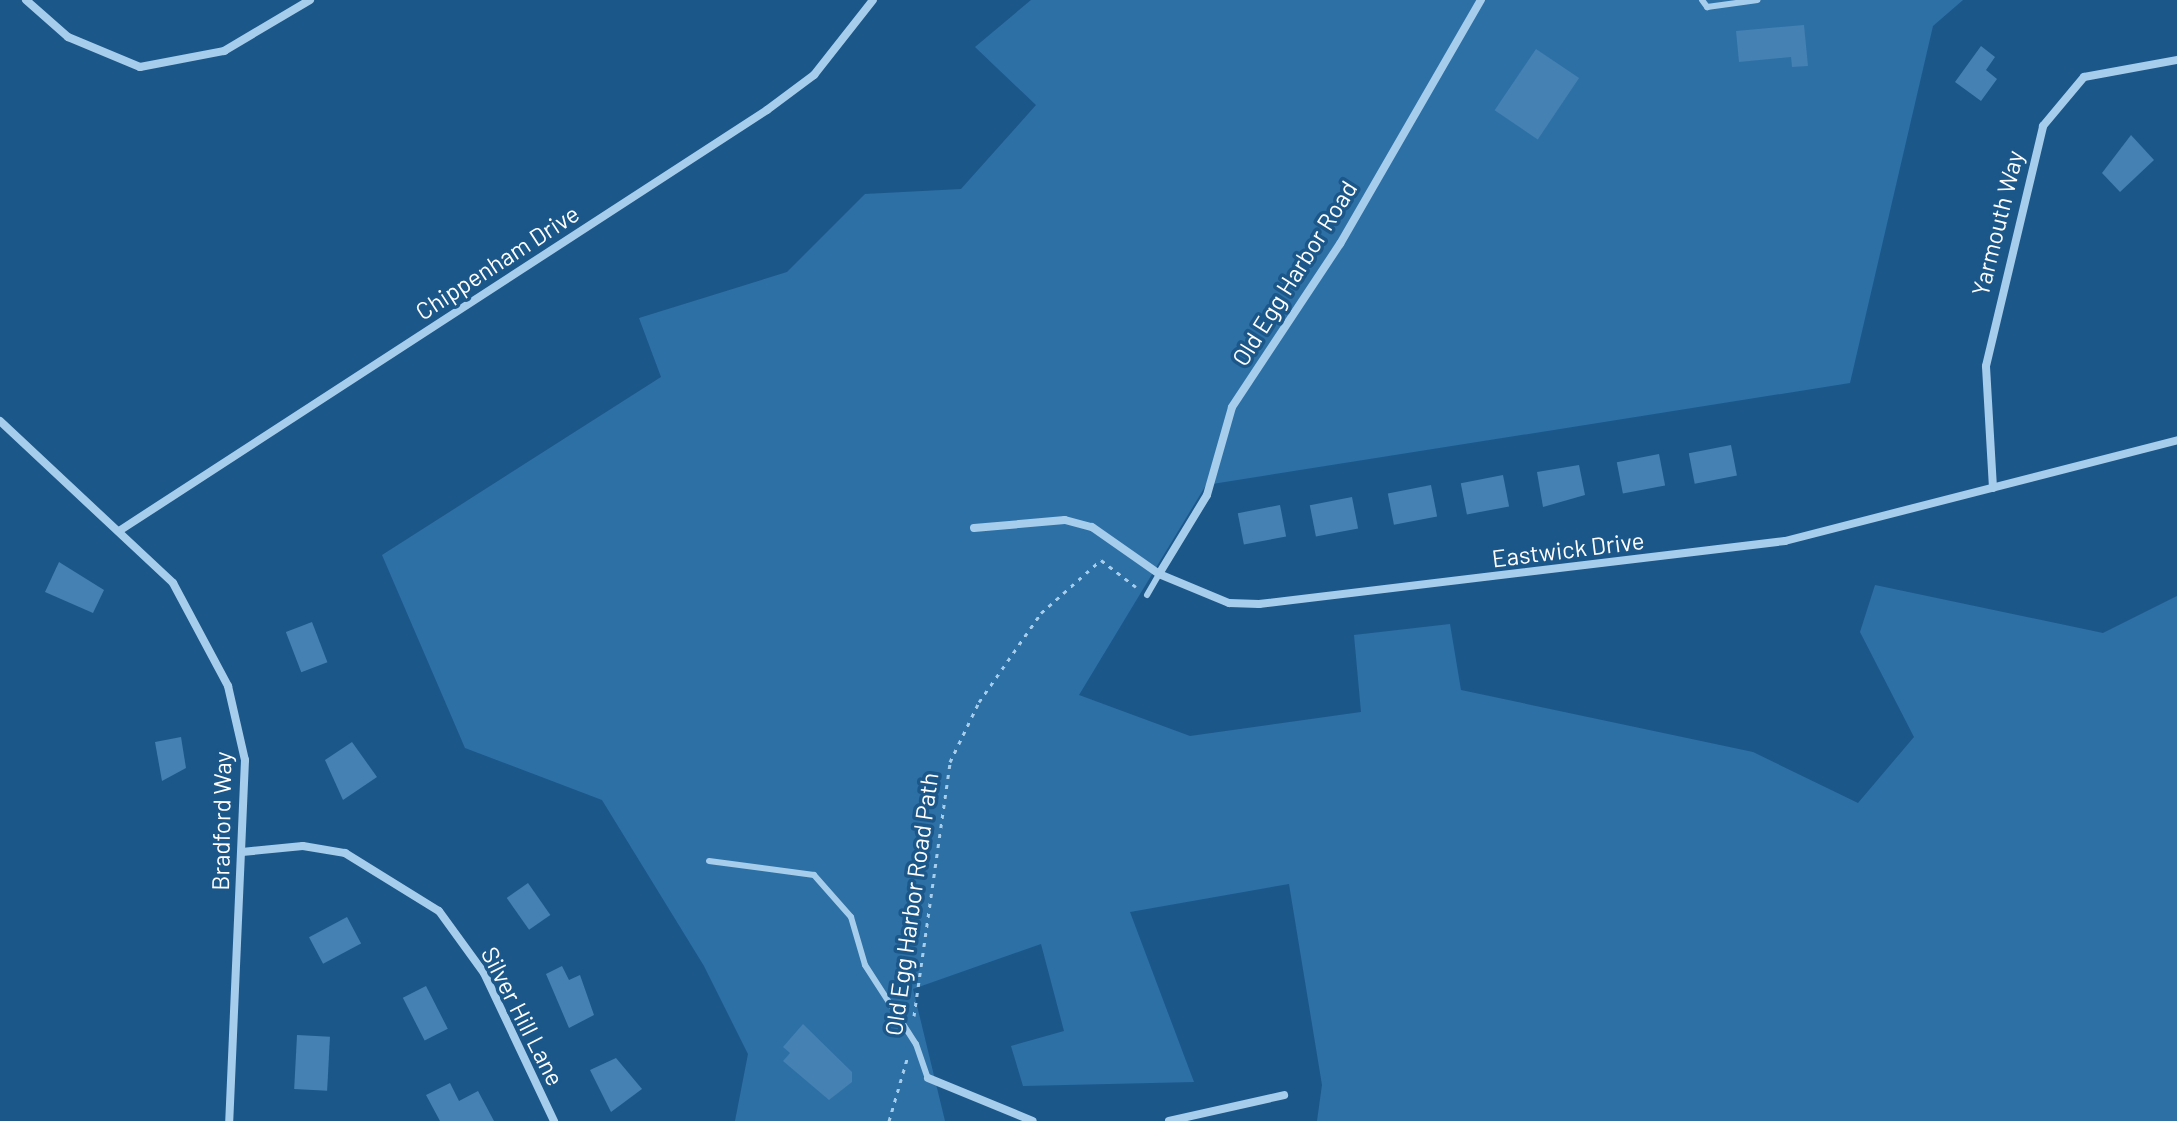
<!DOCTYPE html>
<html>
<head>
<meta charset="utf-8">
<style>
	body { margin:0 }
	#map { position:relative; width:2177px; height:1121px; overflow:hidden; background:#1c578a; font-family:Barlow,sans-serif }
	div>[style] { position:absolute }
	.green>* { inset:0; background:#2d70a6 }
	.building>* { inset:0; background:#4581b2; transform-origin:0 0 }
	.path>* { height:3px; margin-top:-1.5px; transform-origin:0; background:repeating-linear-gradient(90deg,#a7cdec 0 4px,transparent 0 10px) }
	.lane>* { height:6px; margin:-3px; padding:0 3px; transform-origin:3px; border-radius:3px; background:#a7cdec }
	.street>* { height:8px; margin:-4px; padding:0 4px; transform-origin:4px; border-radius:4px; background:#a7cdec }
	span { translate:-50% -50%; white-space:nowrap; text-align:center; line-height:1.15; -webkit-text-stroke:7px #1c578a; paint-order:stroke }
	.street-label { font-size:24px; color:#fff }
</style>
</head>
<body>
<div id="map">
	<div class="green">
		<i style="clip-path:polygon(1031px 0,1963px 0,1933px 26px,1850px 383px,1206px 485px,1079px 695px,1190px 736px,1361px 712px,1354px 635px,1450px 624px,1461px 690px,1753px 752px,1858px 803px,1914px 737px,1860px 632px,1875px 585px,2103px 633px,2177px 596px,2177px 1121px,1317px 1121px,1322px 1085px,1289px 884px,1130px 912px,1194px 1082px,1023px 1086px,1011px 1046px,1064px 1031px,1041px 944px,913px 989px,945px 1121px,735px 1121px,748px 1054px,704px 966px,602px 800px,465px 748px,382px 555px,661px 377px,639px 318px,787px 272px,865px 194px,961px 189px,1036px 105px,975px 47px)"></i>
	</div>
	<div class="building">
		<i style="clip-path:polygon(1804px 25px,1808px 66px,1792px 67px,1791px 57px,1739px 62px,1736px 31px)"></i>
		<i style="clip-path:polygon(1981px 46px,1995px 57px,1986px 70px,1997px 79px,1981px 101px,1955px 82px)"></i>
		<i style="left:1536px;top:49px;width:52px;height:74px;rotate:34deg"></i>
		<i style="clip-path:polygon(2131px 135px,2154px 160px,2120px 192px,2102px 173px)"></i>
		<i style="left:1731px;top:445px;width:31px;height:43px;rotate:79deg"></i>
		<i style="left:1659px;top:454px;width:32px;height:43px;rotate:79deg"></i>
		<i style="clip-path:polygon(1579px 465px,1585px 495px,1543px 507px,1537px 472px)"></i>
		<i style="left:1503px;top:475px;width:32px;height:43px;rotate:79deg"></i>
		<i style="left:1431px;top:485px;width:32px;height:44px;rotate:79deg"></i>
		<i style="left:1352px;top:497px;width:32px;height:43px;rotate:79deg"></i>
		<i style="left:1280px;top:505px;width:32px;height:43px;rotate:79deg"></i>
		<i style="clip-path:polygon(59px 562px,104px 590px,93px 613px,45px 592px)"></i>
		<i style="left:312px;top:622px;width:43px;height:28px;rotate:69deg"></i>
		<i style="clip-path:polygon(181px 737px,186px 768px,162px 781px,155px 742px)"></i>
		<i style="clip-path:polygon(352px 742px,377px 777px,343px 800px,325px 760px)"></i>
		<i style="left:528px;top:883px;width:39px;height:26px;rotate:55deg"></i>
		<i style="left:347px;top:917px;width:30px;height:43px;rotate:62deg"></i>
		<i style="clip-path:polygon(562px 966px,569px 980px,580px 975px,594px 1015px,569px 1028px,546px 974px)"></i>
		<i style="left:426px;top:986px;width:48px;height:26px;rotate:63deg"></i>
		<i style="clip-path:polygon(803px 1024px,852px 1072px,852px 1082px,829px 1100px,783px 1061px,790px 1053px,783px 1047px)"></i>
		<i style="left:297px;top:1035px;width:33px;height:54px;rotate:3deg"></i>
		<i style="clip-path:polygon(616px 1058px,642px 1089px,611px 1112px,590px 1070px)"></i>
		<i style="clip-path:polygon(450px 1083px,459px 1101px,478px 1091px,494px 1121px,440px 1121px,426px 1095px)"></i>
	</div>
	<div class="path">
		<i style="left:914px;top:1016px;width:257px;rotate:-81.9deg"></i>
		<i style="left:950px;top:762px;width:67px;rotate:-64.2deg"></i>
		<i style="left:979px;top:702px;width:108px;rotate:-55.1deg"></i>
		<i style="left:1041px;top:613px;width:80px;rotate:-41.5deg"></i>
		<i style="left:1101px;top:560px;width:44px;rotate:37.6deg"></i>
		<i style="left:889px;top:1121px;width:65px;rotate:-73.8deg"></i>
	</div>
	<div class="lane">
		<i style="left:1702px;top:0;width:9px;rotate:54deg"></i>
		<i style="left:1707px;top:7px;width:51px;rotate:-7.8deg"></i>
		<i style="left:1147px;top:595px;width:24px;rotate:-60deg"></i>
		<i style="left:709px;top:861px;width:106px;rotate:7.6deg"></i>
		<i style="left:814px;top:875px;width:56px;rotate:48.6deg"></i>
		<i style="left:851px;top:917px;width:50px;rotate:73.7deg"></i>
		<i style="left:865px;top:965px;width:94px;rotate:57.2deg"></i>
		<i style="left:916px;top:1044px;width:36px;rotate:71deg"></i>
	</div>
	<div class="street">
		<i style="left:26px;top:0;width:56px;rotate:41.4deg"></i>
		<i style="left:68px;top:37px;width:78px;rotate:22.6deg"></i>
		<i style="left:140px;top:67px;width:86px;rotate:-10.8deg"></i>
		<i style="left:224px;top:51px;width:100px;rotate:-30.7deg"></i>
		<i style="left:0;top:421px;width:237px;rotate:43.1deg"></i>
		<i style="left:173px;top:583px;width:117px;rotate:61.9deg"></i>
		<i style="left:228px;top:686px;width:76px;rotate:77.1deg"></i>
		<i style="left:245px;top:760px;width:361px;rotate:92.5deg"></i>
		<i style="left:1993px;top:488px;width:122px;rotate:-93.3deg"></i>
		<i style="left:1986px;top:366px;width:247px;rotate:-76.6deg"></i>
		<i style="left:2043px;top:126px;width:64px;rotate:-50.1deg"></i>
		<i style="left:2084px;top:77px;width:95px;rotate:-10.4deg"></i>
		<i style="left:974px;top:528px;width:91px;rotate:-5deg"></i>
		<i style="left:1065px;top:520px;width:28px;rotate:15deg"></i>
		<i style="left:1092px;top:527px;width:82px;rotate:35deg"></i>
		<i style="left:1159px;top:574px;width:76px;rotate:22.5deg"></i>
		<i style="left:1229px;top:603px;width:30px;rotate:2deg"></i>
		<i style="left:1259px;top:604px;width:530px;rotate:-6.83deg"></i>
		<i style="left:1785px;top:541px;width:405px;rotate:-14.4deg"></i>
		<i style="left:119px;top:531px;width:773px;rotate:-33.01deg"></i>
		<i style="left:767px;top:110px;width:59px;rotate:-36.7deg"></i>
		<i style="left:814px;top:75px;width:95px;rotate:-51.8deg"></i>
		<i style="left:1159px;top:574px;width:92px;rotate:-58.7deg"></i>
		<i style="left:1207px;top:495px;width:91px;rotate:-74.1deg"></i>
		<i style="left:1232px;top:407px;width:196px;rotate:-56.5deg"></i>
		<i style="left:1340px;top:244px;width:282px;rotate:-60deg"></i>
		<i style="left:242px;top:852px;width:61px;rotate:-5.6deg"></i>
		<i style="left:303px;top:846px;width:43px;rotate:9.5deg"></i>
		<i style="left:345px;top:853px;width:110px;rotate:31.7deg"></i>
		<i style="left:439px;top:911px;width:77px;rotate:54deg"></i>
		<i style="left:484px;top:973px;width:164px;rotate:64.7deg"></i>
		<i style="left:928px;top:1078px;width:113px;rotate:22.3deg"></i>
		<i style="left:1169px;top:1121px;width:118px;rotate:-12.7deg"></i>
	</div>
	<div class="street-label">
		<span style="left:1997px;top:223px;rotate:-76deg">Yarmouth Way</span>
		<span style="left:497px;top:262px;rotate:-33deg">Chippenham Drive</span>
		<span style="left:1294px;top:273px;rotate:-58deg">Old Egg Harbor Road</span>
		<span style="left:1568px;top:549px;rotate:-7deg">Eastwick Drive</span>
		<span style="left:221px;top:821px;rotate:-89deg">Bradford Way</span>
		<span style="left:911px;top:904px;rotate:-82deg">Old Egg Harbor Road Path</span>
		<span style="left:523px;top:1016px;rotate:63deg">Silver Hill Lane</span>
	</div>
</div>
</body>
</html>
